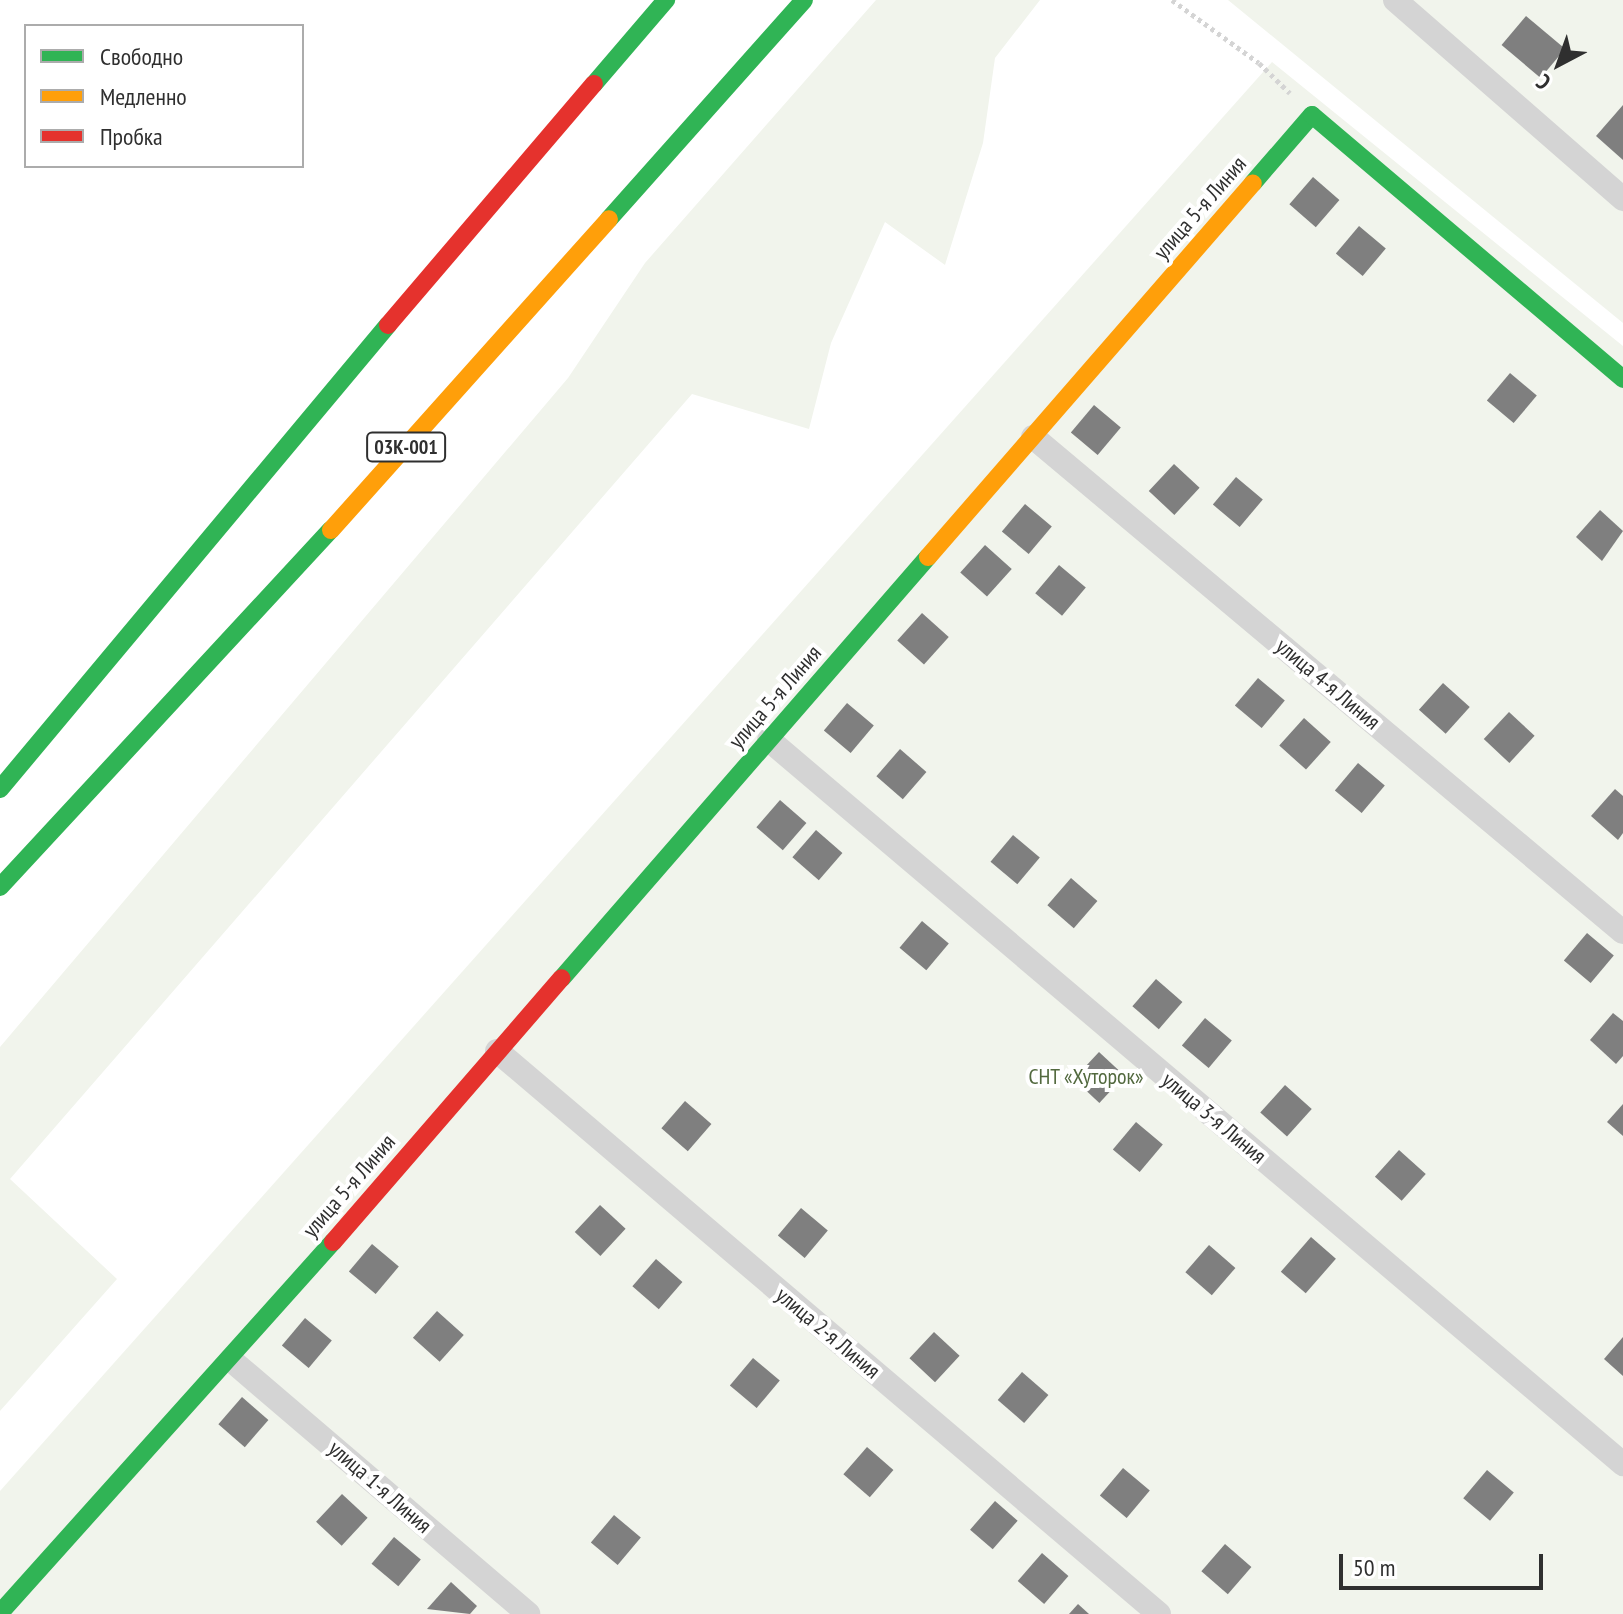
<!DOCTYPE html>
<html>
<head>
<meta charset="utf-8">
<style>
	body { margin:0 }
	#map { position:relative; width:1623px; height:1614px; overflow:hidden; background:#fff; font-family:"PT Sans Narrow",sans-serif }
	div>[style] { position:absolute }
	.green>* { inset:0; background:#f1f4ec }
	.building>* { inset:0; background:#7f7f7f; transform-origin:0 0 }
	.path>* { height:5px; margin-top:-2.5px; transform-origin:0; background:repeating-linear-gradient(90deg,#d4d4d4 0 4px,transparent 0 8px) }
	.street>* { height:24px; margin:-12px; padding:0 12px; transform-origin:12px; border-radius:12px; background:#d4d4d4 }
	.fast>* { height:18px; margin:-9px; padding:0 9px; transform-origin:9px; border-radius:9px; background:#30b455 }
	.slow>* { height:18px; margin:-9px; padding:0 9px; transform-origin:9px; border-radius:9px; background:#ff9f0a }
	.jam>* { height:18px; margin:-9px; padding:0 9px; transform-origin:9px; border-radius:9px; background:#e5322d }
	span { translate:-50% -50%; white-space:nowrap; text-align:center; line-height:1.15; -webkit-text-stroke:8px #fff; paint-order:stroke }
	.shield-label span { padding:2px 6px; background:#fff; border:2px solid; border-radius:6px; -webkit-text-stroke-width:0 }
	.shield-label { font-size:20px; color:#2f2f2f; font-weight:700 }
	.street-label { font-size:22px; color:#2f2f2f }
	.park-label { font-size:22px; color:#52693e }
	.legend { position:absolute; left:24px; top:24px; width:280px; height:144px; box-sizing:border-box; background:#fff; border:2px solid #acacac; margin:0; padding:10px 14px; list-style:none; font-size:24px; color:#2f2f2f }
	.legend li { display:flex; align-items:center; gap:16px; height:40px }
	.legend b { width:40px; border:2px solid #acacac }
	.north { position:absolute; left:1519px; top:24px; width:80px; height:80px; -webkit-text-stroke:6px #fff; paint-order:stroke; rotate:221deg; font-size:22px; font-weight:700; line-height:32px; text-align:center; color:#2f2f2f }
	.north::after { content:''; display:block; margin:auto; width:28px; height:36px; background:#2f2f2f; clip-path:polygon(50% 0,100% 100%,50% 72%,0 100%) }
	.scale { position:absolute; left:1339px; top:1554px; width:204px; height:36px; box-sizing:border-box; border:4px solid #2f2f2f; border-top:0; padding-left:10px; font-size:24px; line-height:28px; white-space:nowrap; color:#2f2f2f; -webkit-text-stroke:6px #fff; paint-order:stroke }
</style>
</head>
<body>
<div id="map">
	<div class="green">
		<i style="clip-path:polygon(876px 0,1040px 0,995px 58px,983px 143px,945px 265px,885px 222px,831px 343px,809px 429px,692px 394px,10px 1179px,117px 1279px,0 1411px,0 1047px,568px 378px,645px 263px)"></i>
		<i style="clip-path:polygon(1228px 0,1623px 0,1623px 323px)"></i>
		<i style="clip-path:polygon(1272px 62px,1623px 346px,1623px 1614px,0 1614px,0 1491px)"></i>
	</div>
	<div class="building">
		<i style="left:1526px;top:16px;width:51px;height:38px;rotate:40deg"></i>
		<i style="clip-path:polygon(1623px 105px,1623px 160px,1596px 136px)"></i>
		<i style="left:1313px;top:177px;width:35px;height:36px;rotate:41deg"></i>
		<i style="left:1359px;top:226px;width:35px;height:36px;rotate:40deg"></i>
		<i style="left:1510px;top:373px;width:35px;height:36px;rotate:40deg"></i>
		<i style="left:1094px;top:405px;width:35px;height:36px;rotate:40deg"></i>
		<i style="left:1174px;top:464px;width:35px;height:37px;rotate:43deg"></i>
		<i style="left:1236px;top:477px;width:35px;height:36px;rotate:40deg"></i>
		<i style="left:1025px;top:504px;width:35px;height:36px;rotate:40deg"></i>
		<i style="clip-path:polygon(1600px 510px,1623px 531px,1602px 561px,1576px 537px)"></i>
		<i style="left:985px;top:545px;width:36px;height:37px;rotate:42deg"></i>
		<i style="left:1059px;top:565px;width:35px;height:37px;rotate:40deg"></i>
		<i style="left:922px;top:613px;width:36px;height:37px;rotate:42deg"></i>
		<i style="left:1258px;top:678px;width:35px;height:36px;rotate:40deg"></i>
		<i style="left:1443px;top:683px;width:36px;height:36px;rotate:42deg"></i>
		<i style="left:847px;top:703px;width:35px;height:36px;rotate:40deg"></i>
		<i style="left:1509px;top:712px;width:35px;height:37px;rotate:43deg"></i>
		<i style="left:1304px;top:718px;width:36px;height:37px;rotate:42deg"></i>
		<i style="left:900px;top:749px;width:35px;height:36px;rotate:41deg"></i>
		<i style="left:1358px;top:763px;width:35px;height:36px;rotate:40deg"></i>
		<i style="clip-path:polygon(1615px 789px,1623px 796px,1623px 833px,1618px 840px,1591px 816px)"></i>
		<i style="left:780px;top:800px;width:35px;height:36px;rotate:41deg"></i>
		<i style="left:816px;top:830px;width:35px;height:36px;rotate:41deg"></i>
		<i style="left:1013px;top:835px;width:35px;height:35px;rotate:40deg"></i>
		<i style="left:1071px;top:878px;width:35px;height:36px;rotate:41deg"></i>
		<i style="left:922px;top:921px;width:35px;height:35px;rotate:40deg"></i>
		<i style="left:1587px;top:933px;width:35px;height:36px;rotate:40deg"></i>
		<i style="left:1156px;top:979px;width:35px;height:36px;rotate:41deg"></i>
		<i style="clip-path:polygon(1613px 1013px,1623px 1021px,1623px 1056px,1616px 1064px,1590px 1040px)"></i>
		<i style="left:1205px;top:1018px;width:35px;height:36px;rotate:40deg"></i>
		<i style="left:1099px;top:1052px;width:35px;height:37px;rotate:43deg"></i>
		<i style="left:1285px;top:1085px;width:36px;height:37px;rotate:42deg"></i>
		<i style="left:685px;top:1101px;width:35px;height:36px;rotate:41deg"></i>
		<i style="clip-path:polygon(1623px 1104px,1623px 1136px,1607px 1122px)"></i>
		<i style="left:1136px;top:1122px;width:35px;height:36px;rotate:40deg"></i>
		<i style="left:1399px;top:1150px;width:36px;height:36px;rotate:42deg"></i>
		<i style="left:600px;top:1205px;width:35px;height:37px;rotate:43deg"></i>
		<i style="left:801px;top:1208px;width:35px;height:36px;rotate:40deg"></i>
		<i style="left:1311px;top:1237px;width:33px;height:46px;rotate:41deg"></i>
		<i style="left:372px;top:1244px;width:35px;height:36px;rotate:40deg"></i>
		<i style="left:1209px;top:1245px;width:35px;height:36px;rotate:41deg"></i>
		<i style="left:656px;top:1259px;width:35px;height:36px;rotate:41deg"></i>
		<i style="left:437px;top:1311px;width:36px;height:36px;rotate:42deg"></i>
		<i style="left:305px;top:1318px;width:35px;height:36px;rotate:40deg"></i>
		<i style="left:934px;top:1332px;width:35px;height:36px;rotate:43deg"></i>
		<i style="clip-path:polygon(1623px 1337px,1623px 1376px,1604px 1359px)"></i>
		<i style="left:753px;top:1358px;width:35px;height:36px;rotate:40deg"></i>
		<i style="left:1022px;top:1372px;width:35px;height:37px;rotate:41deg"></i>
		<i style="left:242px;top:1397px;width:35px;height:36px;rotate:41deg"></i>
		<i style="left:867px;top:1447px;width:35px;height:36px;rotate:41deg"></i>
		<i style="left:1123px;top:1468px;width:35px;height:36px;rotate:40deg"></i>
		<i style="left:1487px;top:1470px;width:35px;height:37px;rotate:40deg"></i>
		<i style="left:342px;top:1494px;width:35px;height:38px;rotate:43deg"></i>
		<i style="left:995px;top:1501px;width:30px;height:38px;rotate:41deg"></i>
		<i style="left:614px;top:1515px;width:35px;height:36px;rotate:40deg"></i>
		<i style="left:394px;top:1537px;width:35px;height:35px;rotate:40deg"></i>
		<i style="left:1225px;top:1544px;width:35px;height:36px;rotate:41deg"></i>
		<i style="left:1042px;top:1553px;width:35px;height:37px;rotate:41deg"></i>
		<i style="clip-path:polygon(451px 1582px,477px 1606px,470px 1614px,427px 1609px)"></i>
		<i style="clip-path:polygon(1078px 1604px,1089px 1614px,1069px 1614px)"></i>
	</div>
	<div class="path">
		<i style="left:1172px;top:0;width:107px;rotate:35.9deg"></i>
		<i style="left:1259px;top:63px;width:43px;rotate:44.1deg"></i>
	</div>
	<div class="street">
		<i style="left:1395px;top:0;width:303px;rotate:41.1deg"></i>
		<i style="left:1033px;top:437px;width:770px;rotate:40deg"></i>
		<i style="left:769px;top:740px;width:1120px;rotate:40.29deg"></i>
		<i style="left:497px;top:1051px;width:869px;rotate:40.38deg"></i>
		<i style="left:231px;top:1360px;width:391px;rotate:40.5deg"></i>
	</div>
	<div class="fast">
		<i style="left:594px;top:84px;width:111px;rotate:-49.4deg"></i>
		<i style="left:1253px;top:183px;width:90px;rotate:-49.1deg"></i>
		<i style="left:1312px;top:115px;width:408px;rotate:40.3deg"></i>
		<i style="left:609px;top:219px;width:293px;rotate:-48.3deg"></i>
		<i style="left:0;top:789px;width:605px;rotate:-50.1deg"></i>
		<i style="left:0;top:887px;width:487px;rotate:-47.2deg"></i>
		<i style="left:562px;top:978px;width:558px;rotate:-49deg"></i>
		<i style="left:0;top:1613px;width:499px;rotate:-48.1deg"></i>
	</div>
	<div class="slow">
		<i style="left:331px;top:530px;width:417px;rotate:-48.2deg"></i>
		<i style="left:928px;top:557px;width:495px;rotate:-49deg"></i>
	</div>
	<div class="jam">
		<i style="left:388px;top:325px;width:317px;rotate:-49.5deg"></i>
		<i style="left:333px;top:1242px;width:349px;rotate:-49.1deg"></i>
	</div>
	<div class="shield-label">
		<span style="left:406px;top:447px">03К-001</span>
	</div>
	<div class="street-label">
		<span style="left:1200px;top:208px;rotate:-49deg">улица 5-я Линия</span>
		<span style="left:1328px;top:684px;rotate:40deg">улица 4-я Линия</span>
		<span style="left:775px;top:697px;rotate:-49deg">улица 5-я Линия</span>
		<span style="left:1214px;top:1118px;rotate:40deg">улица 3-я Линия</span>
		<span style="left:349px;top:1186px;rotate:-49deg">улица 5-я Линия</span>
		<span style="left:828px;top:1333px;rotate:40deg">улица 2-я Линия</span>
		<span style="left:380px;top:1487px;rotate:41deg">улица 1-я Линия</span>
	</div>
	<div class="park-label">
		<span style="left:1086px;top:1077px">СНТ «Хуторок»</span>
	</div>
	<ul class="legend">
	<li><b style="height:10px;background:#30b455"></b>Свободно</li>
	<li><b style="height:10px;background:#ff9f0a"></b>Медленно</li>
	<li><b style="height:10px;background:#e5322d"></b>Пробка</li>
	</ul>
	<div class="north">С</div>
	<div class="scale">50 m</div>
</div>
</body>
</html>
